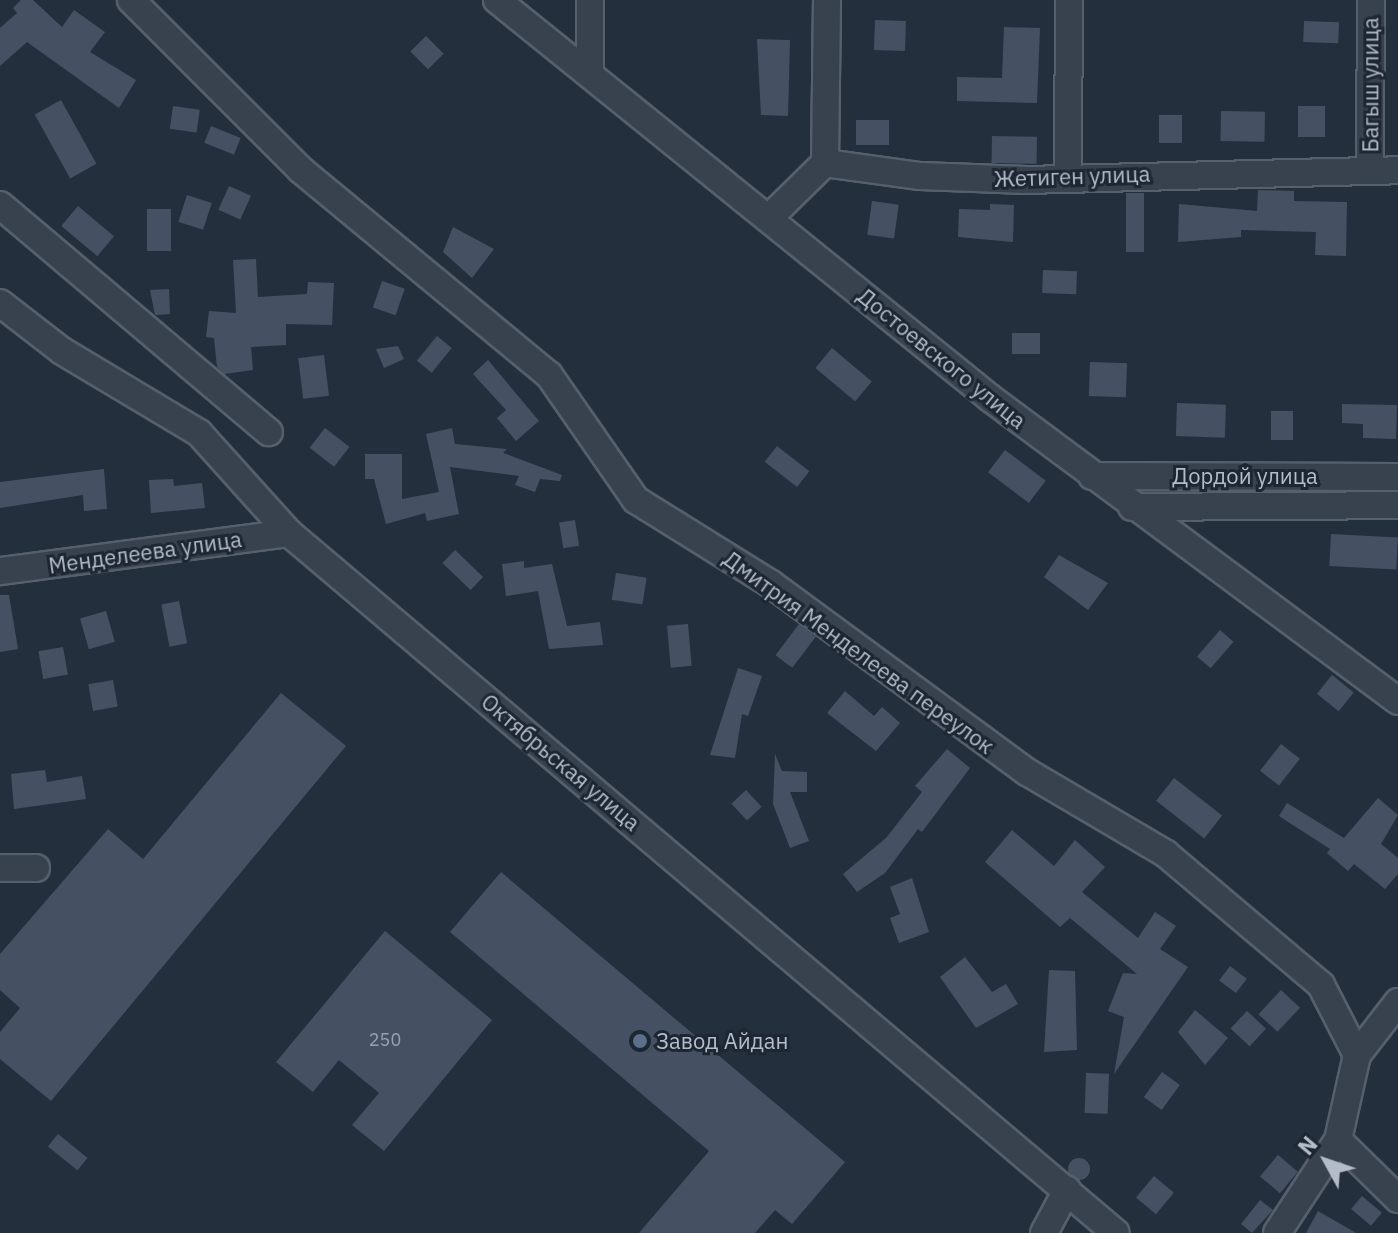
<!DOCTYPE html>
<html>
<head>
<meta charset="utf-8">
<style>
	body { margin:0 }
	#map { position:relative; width:1398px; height:1233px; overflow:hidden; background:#242f3e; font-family:"IBM Plex Sans",sans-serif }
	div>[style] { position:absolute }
	.building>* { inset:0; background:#455162; transform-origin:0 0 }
	.round { border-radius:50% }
	.roads { filter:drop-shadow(2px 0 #565f6c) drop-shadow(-2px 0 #565f6c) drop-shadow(0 2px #565f6c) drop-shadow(0 -2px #565f6c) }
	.minor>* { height:26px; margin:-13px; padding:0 13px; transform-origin:13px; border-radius:13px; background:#38414e }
	.dots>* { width:22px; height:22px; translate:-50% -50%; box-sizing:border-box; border:4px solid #1d2633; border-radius:50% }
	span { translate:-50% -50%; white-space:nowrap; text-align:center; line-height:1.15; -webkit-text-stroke:6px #1d2633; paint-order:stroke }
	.number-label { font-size:18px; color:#98a1af }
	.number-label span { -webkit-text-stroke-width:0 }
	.street-label { font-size:22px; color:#b4bcc9 }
	.poi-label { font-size:22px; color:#b4bcc9 }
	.left { translate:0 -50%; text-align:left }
	.north { position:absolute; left:1286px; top:1121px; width:80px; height:80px; -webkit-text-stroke:6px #1d2633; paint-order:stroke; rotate:310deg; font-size:22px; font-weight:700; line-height:32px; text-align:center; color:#b4bcc9 }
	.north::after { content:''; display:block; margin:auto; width:28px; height:36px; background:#b4bcc9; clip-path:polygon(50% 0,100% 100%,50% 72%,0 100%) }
</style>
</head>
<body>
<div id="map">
	<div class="building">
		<i style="clip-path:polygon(21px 0,33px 0,62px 27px,74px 10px,105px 32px,90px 52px,136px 80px,119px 108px,27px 42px,0 66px,0 28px,17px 13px,13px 8px)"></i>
		<i style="left:875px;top:20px;width:31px;height:30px;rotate:2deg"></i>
		<i style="left:1304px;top:21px;width:35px;height:21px;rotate:2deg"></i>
		<i style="clip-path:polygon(1004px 27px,1040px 28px,1037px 103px,957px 101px,957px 77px,1002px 78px)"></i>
		<i style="left:426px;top:36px;width:25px;height:22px;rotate:45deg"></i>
		<i style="clip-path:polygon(757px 39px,790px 40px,788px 116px,761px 115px)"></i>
		<i style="left:61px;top:100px;width:73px;height:30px;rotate:61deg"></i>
		<i style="left:173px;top:106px;width:27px;height:23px;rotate:8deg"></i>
		<i style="left:1298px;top:106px;width:27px;height:31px"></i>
		<i style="left:1221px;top:111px;width:44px;height:30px;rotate:1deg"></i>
		<i style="left:1159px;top:115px;width:23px;height:28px"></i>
		<i style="left:856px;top:120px;width:33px;height:25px"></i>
		<i style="left:211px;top:126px;width:32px;height:18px;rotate:22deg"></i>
		<i style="left:992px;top:136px;width:45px;height:27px;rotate:1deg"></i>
		<i style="left:229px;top:186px;width:24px;height:26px;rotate:24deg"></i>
		<i style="clip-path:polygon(1258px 190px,1294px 191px,1294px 201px,1347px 202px,1346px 256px,1315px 255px,1316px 232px,1241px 230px,1241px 237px,1178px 242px,1179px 204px,1257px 211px)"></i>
		<i style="left:1126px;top:193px;width:18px;height:59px"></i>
		<i style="left:187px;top:195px;width:26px;height:28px;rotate:18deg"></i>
		<i style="left:872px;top:201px;width:27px;height:34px;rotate:8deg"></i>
		<i style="clip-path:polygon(990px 204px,1014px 205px,1013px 242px,958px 237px,959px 209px,990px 210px)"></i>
		<i style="left:78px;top:206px;width:47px;height:26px;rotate:40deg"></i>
		<i style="left:147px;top:209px;width:24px;height:42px"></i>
		<i style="clip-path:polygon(453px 227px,494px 249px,472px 278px,443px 252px)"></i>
		<i style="clip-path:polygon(256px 259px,258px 297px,307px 294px,308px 282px,334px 283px,332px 325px,286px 324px,286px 345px,251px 347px,253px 370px,224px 374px,217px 367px,214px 338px,206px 337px,209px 311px,236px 313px,233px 260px)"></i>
		<i style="left:1043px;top:270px;width:34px;height:23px;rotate:2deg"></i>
		<i style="left:382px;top:281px;width:24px;height:28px;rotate:19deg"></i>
		<i style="clip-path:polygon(169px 289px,170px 314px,155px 315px,150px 290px)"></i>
		<i style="left:1012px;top:333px;width:28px;height:21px"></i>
		<i style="left:437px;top:336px;width:19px;height:32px;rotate:39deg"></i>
		<i style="clip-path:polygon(398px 346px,404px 359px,384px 368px,376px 349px)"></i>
		<i style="left:832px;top:348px;width:52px;height:26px;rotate:40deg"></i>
		<i style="left:324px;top:355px;width:41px;height:26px;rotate:83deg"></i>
		<i style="clip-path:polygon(488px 360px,539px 421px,516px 441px,497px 418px,506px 410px,473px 374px)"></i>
		<i style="left:1090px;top:362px;width:37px;height:34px;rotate:2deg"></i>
		<i style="left:1177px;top:403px;width:49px;height:33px;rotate:2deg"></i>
		<i style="clip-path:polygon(1342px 404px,1397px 405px,1396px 439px,1363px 438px,1363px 424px,1342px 423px)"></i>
		<i style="left:1271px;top:411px;width:22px;height:29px"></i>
		<i style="left:325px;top:428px;width:31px;height:25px;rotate:38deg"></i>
		<i style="clip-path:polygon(452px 428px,455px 444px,507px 449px,503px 453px,562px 475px,560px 481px,540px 479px,535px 492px,515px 485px,519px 476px,450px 467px,459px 514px,427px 521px,425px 513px,386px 524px,374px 479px,365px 479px,365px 454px,402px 454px,402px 499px,439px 492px,426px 434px)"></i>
		<i style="left:777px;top:446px;width:41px;height:20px;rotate:38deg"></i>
		<i style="left:1005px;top:450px;width:51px;height:28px;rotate:37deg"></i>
		<i style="clip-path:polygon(104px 469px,107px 509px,84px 511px,83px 495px,0 508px,0 482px)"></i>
		<i style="clip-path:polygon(173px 479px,174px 486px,202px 483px,205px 508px,151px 513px,149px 480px)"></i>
		<i style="left:575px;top:520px;width:26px;height:16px;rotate:81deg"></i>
		<i style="left:1331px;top:534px;width:67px;height:32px;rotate:3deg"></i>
		<i style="left:455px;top:550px;width:39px;height:18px;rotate:44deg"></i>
		<i style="clip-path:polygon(1059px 555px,1108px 583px,1088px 610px,1044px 577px)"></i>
		<i style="clip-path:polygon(524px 561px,524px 568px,552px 564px,567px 626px,600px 622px,603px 645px,549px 649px,538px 591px,506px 596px,502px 564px)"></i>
		<i style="left:616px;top:573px;width:31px;height:27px;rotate:9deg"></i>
		<i style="clip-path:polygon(0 595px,9px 595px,18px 649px,0 652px)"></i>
		<i style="left:179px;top:601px;width:43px;height:18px;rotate:79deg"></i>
		<i style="left:106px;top:611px;width:32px;height:27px;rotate:74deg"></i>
		<i style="left:688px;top:624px;width:42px;height:21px;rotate:85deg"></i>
		<i style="left:799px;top:624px;width:21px;height:39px;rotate:37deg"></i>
		<i style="left:1220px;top:630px;width:18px;height:35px;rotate:41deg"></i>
		<i style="left:63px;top:647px;width:28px;height:25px;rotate:80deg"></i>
		<i style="clip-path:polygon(738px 668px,762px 676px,748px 716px,742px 714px,735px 758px,710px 755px)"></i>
		<i style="left:1332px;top:675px;width:28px;height:24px;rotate:39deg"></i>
		<i style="left:113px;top:680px;width:27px;height:25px;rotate:80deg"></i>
		<i style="clip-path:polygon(845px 691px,874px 716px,882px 707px,900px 723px,876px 751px,827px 713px)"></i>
		<i style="clip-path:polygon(281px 693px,346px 746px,51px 1101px,0 1059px,0 1032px,20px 1008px,0 990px,0 954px,108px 829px,143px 859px)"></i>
		<i style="left:1281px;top:744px;width:24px;height:34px;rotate:38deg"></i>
		<i style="clip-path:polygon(947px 749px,970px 768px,922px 832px,918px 829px,885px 873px,857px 892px,843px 874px,886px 838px,922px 792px,915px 786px)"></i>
		<i style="clip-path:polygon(775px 754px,782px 771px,807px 772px,807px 792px,790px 792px,809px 841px,790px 848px,773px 804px)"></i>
		<i style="clip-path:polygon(45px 770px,47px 782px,82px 776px,86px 799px,14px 809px,11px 774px)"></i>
		<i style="left:1174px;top:778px;width:61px;height:29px;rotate:38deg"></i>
		<i style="left:746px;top:790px;width:23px;height:20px;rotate:47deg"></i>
		<i style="clip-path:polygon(1378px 798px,1398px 815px,1381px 844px,1398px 858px,1398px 874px,1385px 889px,1354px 864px,1348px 871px,1327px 853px,1330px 849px,1279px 816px,1287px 803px,1344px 838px)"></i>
		<i style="clip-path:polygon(1012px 830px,1054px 866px,1075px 840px,1105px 867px,1082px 892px,1138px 938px,1155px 912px,1176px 926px,1160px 949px,1188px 967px,1114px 1074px,1124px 1017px,1108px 1011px,1123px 973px,1137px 974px,1070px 918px,1060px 927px,985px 862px)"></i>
		<i style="clip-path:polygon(501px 872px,845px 1162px,792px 1224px,775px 1210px,755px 1233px,639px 1233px,709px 1151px,450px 932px)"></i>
		<i style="clip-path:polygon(912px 878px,929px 932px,899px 943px,890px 918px,900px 914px,890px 887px)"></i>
		<i style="clip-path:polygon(385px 931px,492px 1020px,384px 1151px,352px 1125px,379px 1093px,339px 1060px,313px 1092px,276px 1062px)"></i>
		<i style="clip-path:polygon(965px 957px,992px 992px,1006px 984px,1018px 1004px,976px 1028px,940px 977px)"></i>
		<i style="left:1230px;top:966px;width:21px;height:18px;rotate:37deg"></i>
		<i style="clip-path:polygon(1049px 970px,1075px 971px,1077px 1050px,1044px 1052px)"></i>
		<i style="left:1281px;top:990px;width:26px;height:33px;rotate:43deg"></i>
		<i style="clip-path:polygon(1195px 1010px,1228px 1038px,1205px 1065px,1178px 1032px)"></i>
		<i style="left:1247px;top:1011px;width:26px;height:24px;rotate:43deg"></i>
		<i style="left:1162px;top:1072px;width:22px;height:31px;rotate:36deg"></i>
		<i style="left:1086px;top:1073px;width:23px;height:40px;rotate:2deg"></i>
		<i style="left:58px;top:1134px;width:38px;height:16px;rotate:39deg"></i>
		<i style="left:1278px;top:1155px;width:26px;height:28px;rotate:40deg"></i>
		<i class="round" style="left:1068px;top:1158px;width:22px;height:22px"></i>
		<i style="left:1154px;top:1176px;width:26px;height:28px;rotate:40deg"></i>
		<i style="left:1362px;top:1196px;width:26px;height:17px;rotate:40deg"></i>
		<i style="clip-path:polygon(1260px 1200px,1273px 1210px,1252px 1233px,1241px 1224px)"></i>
		<i style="clip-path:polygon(1318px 1211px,1356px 1233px,1306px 1233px)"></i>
	</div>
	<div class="roads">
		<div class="minor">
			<i style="left:131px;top:0;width:240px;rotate:45deg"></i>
			<i style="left:301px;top:170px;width:322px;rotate:39.6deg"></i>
			<i style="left:549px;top:375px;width:152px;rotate:55.2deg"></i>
			<i style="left:636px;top:500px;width:159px;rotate:31.9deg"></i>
			<i style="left:771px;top:584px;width:318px;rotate:36.3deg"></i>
			<i style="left:1027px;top:772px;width:161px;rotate:30.5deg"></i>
			<i style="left:1166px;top:854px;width:203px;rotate:40.2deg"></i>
			<i style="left:1321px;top:985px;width:79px;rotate:62.8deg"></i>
			<i style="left:497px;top:0;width:634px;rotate:38.91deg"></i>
			<i style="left:990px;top:398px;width:508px;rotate:36.6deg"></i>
			<i style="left:590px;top:74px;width:74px;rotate:-90deg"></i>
			<i style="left:825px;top:163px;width:163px;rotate:-89.3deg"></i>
			<i style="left:1370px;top:171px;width:171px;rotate:-89.7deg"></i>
			<i style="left:1068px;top:175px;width:175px;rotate:-89.7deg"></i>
			<i style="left:0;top:205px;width:352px;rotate:40.2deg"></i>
			<i style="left:770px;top:217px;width:77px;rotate:-44.5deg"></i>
			<i style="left:825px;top:163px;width:96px;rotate:7.8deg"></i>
			<i style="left:920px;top:176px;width:106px;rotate:2.2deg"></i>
			<i style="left:1026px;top:180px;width:372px;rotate:-1.5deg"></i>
			<i style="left:0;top:303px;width:78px;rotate:37.7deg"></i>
			<i style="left:62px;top:351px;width:160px;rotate:30.9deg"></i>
			<i style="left:199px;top:433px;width:135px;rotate:48deg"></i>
			<i style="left:289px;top:533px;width:1083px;rotate:40.25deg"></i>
			<i style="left:1092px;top:476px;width:306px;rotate:0.2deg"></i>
			<i style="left:1132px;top:507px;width:266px;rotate:-0.4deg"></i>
			<i style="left:0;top:571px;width:291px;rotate:-7.5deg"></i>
			<i style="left:0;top:868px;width:36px"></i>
			<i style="left:1338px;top:1140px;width:84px;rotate:44.5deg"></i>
			<i style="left:1044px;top:1233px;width:49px;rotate:-61.9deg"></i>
			<i style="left:1277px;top:1233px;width:111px;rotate:-56.7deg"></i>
			<i style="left:1338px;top:1140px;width:87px;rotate:-77.4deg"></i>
			<i style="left:1357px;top:1055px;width:67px;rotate:-52.3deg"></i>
		</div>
	</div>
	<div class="dots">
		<i style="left:640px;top:1041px;background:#5c6f8a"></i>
	</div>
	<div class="number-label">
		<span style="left:385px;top:1040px">250</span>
	</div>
	<div class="street-label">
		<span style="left:1370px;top:85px;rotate:-90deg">Багыш улица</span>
		<span style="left:1072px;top:176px;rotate:-2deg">Жетиген улица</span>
		<span style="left:942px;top:358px;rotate:39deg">Достоевского улица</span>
		<span style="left:1245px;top:476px">Дордой улица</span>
		<span style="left:145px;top:552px;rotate:-8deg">Менделеева улица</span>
		<span style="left:859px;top:652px;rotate:36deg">Дмитрия Менделеева переулок</span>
		<span style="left:561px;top:762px;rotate:40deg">Октябрьская улица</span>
	</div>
	<div class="poi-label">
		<span class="left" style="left:656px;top:1041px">Завод Айдан</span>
	</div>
	<div class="north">N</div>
</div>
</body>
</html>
